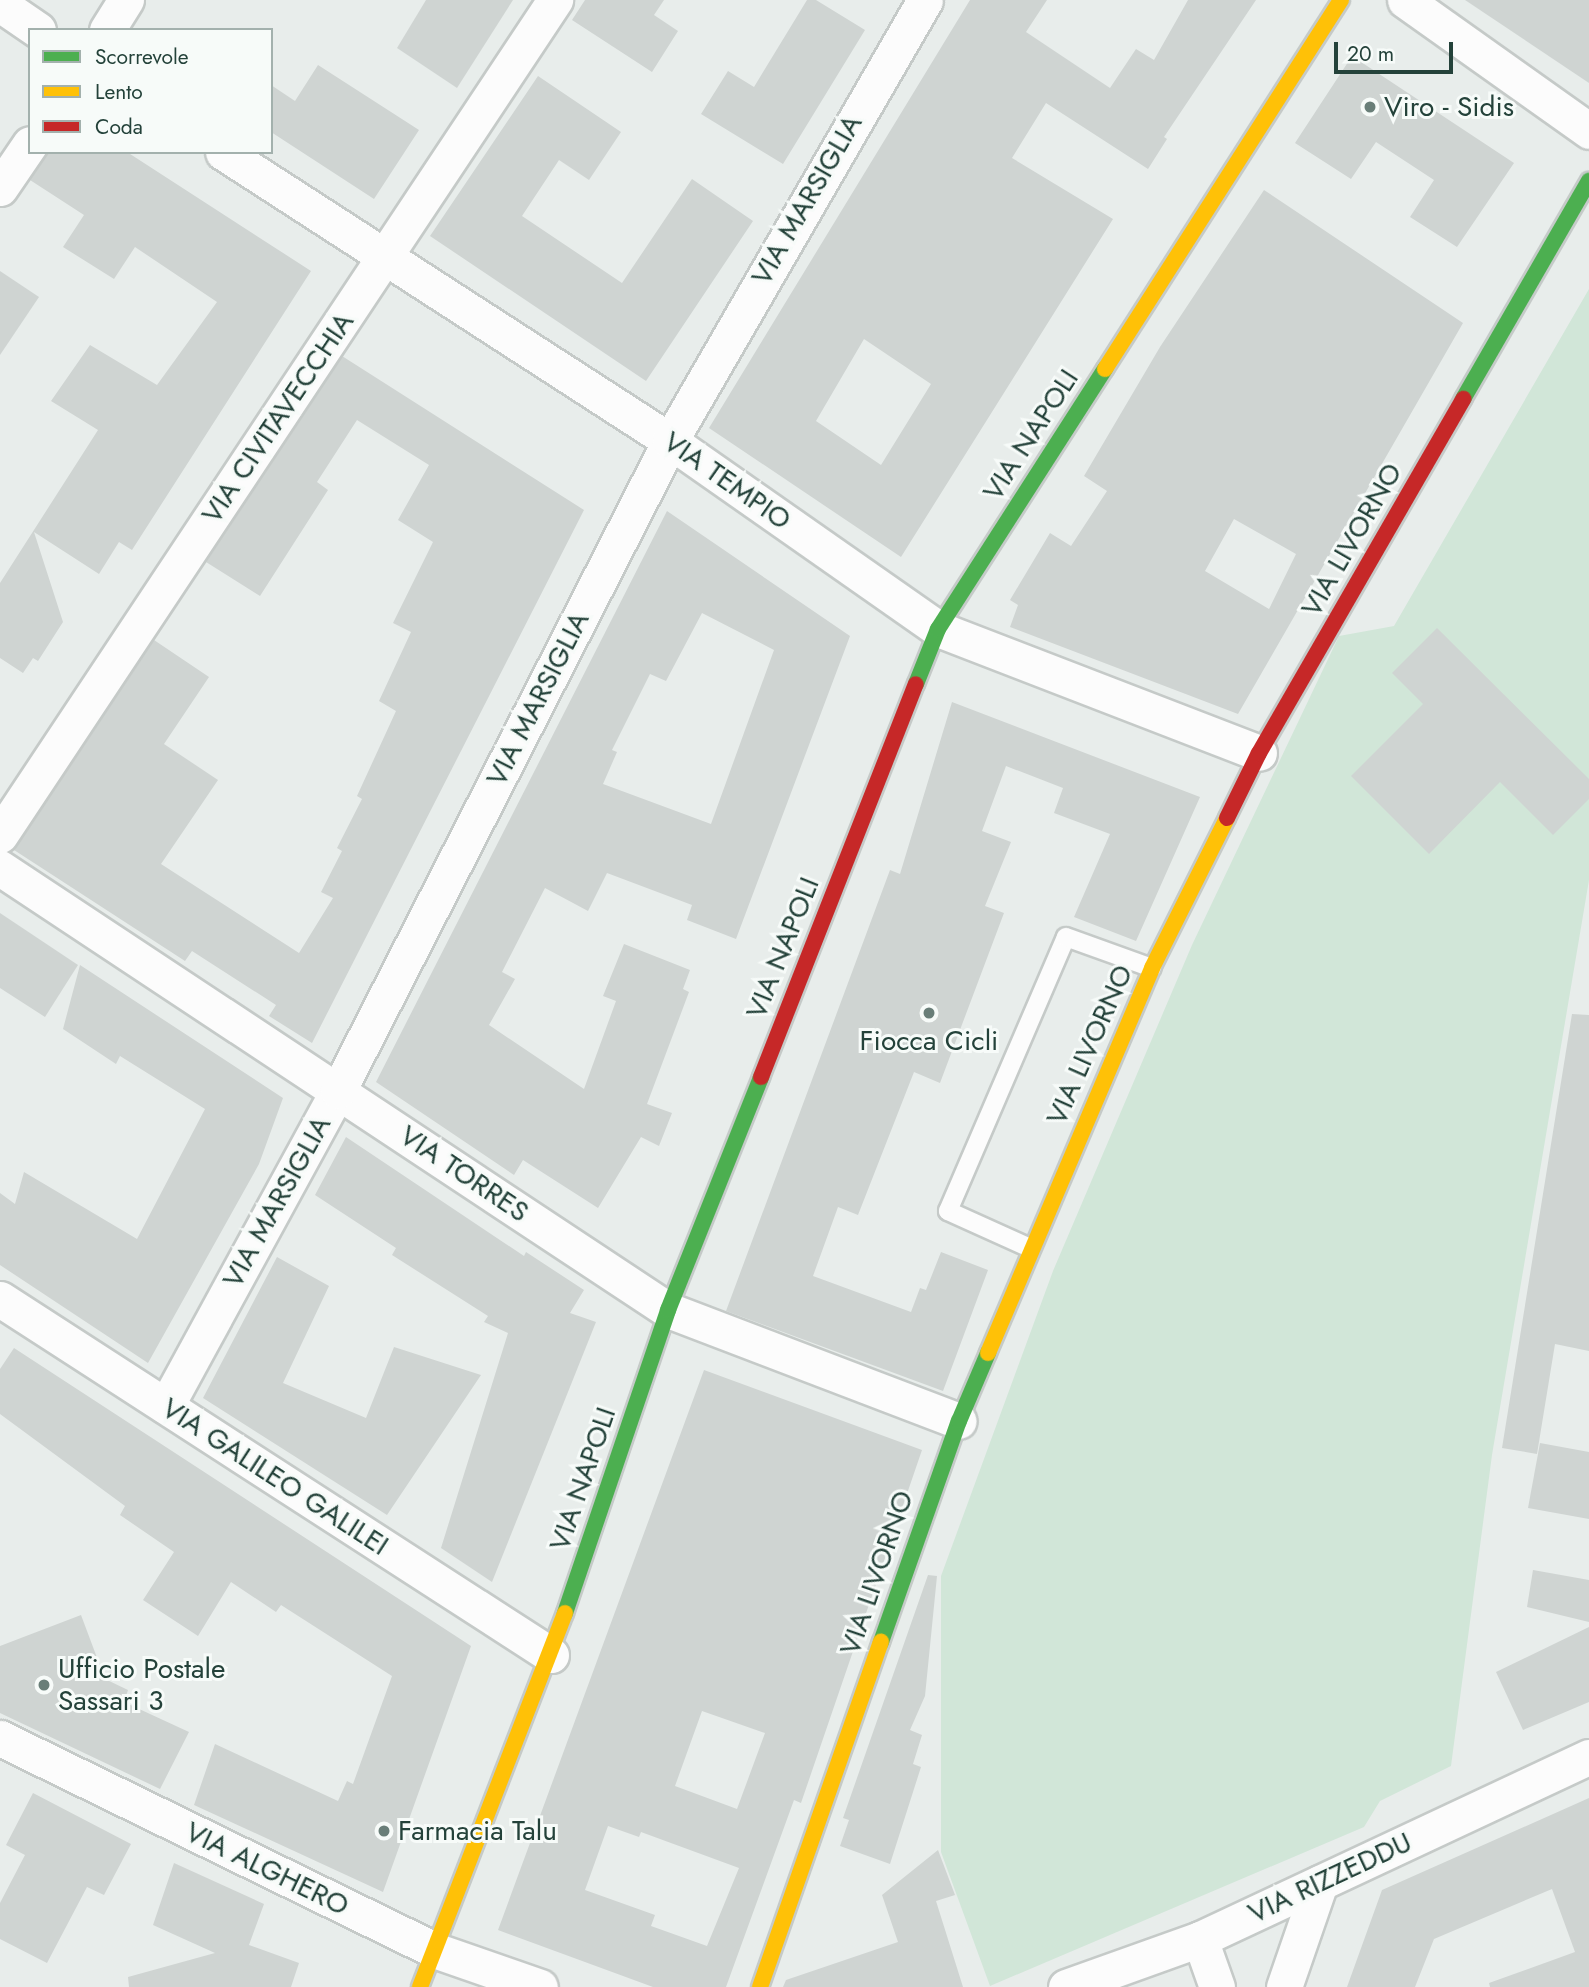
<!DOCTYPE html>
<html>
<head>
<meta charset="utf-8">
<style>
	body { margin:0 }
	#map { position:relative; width:1589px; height:1987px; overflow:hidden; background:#e8edeb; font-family:Jost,sans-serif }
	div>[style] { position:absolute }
	.green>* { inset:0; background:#d1e6d8 }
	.building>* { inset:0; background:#cfd4d2 }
	.roads { filter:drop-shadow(2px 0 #c5cac8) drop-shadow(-2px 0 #c5cac8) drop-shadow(0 2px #c5cac8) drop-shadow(0 -2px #c5cac8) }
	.lane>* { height:18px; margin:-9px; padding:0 9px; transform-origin:9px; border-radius:9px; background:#fcfcfc }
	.street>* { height:35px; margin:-17.5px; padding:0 17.5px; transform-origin:17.5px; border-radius:17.5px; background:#fcfcfc }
	.fast>* { height:16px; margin:-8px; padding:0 8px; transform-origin:8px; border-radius:8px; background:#4caf50 }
	.slow>* { height:16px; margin:-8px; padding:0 8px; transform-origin:8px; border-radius:8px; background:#ffc107 }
	.jam>* { height:16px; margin:-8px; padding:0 8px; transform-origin:8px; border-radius:8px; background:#c62828 }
	.dots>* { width:19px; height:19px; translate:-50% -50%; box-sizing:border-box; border:4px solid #f7fbf9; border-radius:50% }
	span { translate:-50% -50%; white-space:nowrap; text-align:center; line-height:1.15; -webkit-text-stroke:6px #f7fbf9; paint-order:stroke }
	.poi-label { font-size:28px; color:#24423a }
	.left { translate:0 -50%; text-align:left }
	.street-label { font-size:28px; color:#24423a }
	.legend { position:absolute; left:28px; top:28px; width:245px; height:126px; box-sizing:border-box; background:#f7fbf9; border:2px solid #a3b1ad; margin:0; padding:9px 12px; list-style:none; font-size:21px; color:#24423a }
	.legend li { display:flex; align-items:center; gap:14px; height:35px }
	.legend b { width:35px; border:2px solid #a3b1ad }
	.scale { position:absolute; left:1334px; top:42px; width:119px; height:32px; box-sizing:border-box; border:4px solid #24423a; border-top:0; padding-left:9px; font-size:21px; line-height:24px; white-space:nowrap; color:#24423a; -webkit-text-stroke:5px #f7fbf9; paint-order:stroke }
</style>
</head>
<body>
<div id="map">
	<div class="green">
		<i style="clip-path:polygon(1589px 289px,1589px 880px,1492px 1455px,1451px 1766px,1380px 1801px,1364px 1827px,990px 1986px,941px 1852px,941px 1576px,1053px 1271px,1192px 945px,1339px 636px,1394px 626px)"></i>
	</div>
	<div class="building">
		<i style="clip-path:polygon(426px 0,513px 0,457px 88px,397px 48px)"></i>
		<i style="clip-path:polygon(585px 0,664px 0,654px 15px,678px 31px,652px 72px,572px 20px)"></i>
		<i style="clip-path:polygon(807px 0,816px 0,865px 30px,783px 164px,701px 114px,728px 71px,754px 87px)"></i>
		<i style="clip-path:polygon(evenodd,970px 0,1047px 0,1026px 32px,1110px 88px,1136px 49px,1154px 60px,1188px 0,1256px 0,1164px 137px,1167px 139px,1148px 169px,1046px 103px,1012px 158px,1113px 219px,901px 557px,709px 428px,970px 0,864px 339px,931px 384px,881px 465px,816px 421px,864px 339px)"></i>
		<i style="clip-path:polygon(1465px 0,1589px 0,1589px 83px)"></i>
		<i style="clip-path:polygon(1352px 56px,1514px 163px,1457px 247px,1410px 217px,1434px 180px,1376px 142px,1351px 179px,1295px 143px)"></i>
		<i style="clip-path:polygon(318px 65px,419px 130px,374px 199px,271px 132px,271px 85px,295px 101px)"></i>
		<i style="clip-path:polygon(538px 76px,621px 132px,589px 180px,559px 160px,522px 216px,622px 283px,692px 179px,753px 221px,646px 381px,430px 236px)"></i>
		<i style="clip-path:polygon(48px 152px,127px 152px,311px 271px,132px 550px,119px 542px,99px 574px,34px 532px,63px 622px,38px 661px,33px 658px,23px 673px,0 658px,0 583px,98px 430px,51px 401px,90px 345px,157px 385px,217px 302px,135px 247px,114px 279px,63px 247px,84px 215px,30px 180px)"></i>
		<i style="clip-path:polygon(evenodd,1264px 190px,1463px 323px,1238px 714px,1010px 627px,1018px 605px,1010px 600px,1050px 533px,1071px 546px,1107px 491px,1084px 476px,1160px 347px,1264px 190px,1234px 519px,1296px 554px,1269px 609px,1205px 571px,1234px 519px)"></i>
		<i style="clip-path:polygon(0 271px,39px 297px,0 355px)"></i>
		<i style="clip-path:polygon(342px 356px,584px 510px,312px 1043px,269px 1016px,276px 1005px,192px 951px,185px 961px,14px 850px,154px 640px,209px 677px,164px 744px,218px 780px,161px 864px,299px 953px,333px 898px,321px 892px,342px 851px,337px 848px,362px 799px,357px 796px,396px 711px,379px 701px,411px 632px,393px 623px,433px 542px,398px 520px,429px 465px,357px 420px,317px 482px,328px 490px,260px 596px,206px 562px)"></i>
		<i style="clip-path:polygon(evenodd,667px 511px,850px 636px,736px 939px,687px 920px,692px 905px,607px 873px,588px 911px,545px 888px,502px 972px,515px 979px,489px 1025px,584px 1089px,616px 1001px,603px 996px,624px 944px,690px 970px,683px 989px,689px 992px,647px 1104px,672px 1113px,659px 1146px,641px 1137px,598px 1208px,523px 1160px,514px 1175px,376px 1082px,667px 511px,702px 613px,774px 650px,711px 824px,603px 784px,617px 752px,612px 750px,650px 674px,666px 681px,702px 613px)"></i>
		<i style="clip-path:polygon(1437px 628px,1589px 779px,1589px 799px,1553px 835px,1500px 782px,1429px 854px,1351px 776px,1423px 704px,1392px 673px)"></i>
		<i style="clip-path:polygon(952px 702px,1200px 797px,1136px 941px,1074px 917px,1110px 834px,1054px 813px,1063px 788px,1006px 766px,982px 831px,1011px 842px,985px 906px,1004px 913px,940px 1083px,914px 1072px,858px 1215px,838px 1207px,813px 1276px,911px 1312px,920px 1288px,926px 1290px,941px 1252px,988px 1270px,943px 1391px,726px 1311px,890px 870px,900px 874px)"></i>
		<i style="clip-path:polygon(0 913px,78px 965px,45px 1017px,0 988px)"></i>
		<i style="clip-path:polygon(80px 965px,283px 1098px,259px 1164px,148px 1363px,0 1265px,0 1193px,15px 1204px,24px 1172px,137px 1239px,205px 1109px,120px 1056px,116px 1064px,63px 1029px)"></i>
		<i style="clip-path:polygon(1572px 1014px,1589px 1015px,1589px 1351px,1555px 1344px,1537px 1454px,1502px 1448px)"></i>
		<i style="clip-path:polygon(346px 1137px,524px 1256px,526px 1252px,584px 1290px,570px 1313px,596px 1322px,492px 1582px,441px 1548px,508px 1333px,484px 1322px,488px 1316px,392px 1255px,396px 1248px,315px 1195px)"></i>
		<i style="clip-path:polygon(277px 1257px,329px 1286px,283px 1383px,366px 1418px,394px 1347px,481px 1375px,387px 1515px,203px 1398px)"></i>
		<i style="clip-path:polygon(14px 1348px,471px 1646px,383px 1892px,194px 1805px,215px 1744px,338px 1801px,347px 1781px,353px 1784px,392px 1676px,281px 1605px,276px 1612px,231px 1582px,198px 1636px,143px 1600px,174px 1552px,120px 1515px,125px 1506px,0 1414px,0 1369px)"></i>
		<i style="clip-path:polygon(evenodd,704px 1370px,922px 1450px,801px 1803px,794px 1800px,726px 1987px,653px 1987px,498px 1930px,704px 1370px,702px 1711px,765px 1733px,737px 1809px,675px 1786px,702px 1711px,704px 1370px,608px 1826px,639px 1837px,641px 1832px,739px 1868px,707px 1946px,651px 1926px,655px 1915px,585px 1890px,608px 1826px)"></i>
		<i style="clip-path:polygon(1540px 1443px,1589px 1452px,1589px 1519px,1528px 1508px)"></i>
		<i style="clip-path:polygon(1533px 1570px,1589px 1580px,1589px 1622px,1527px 1607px)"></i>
		<i style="clip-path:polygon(928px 1575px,937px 1576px,925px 1696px,910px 1730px,922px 1735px,913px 1764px,921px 1767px,890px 1864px,840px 1846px,849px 1820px,843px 1818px)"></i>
		<i style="clip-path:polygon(81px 1615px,105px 1679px,128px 1690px,124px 1702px,189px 1732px,160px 1789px,0 1713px,0 1646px)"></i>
		<i style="clip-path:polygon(1589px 1627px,1589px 1702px,1523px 1730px,1496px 1672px)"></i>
		<i style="clip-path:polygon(33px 1793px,131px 1844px,104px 1895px,87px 1887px,47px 1963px,0 1939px,0 1903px,25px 1855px,6px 1845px)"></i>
		<i style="clip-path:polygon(1589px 1798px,1589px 1987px,1490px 1987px,1489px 1983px,1575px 1952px,1552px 1889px,1434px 1939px,1415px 1987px,1347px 1987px,1382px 1890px)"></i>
		<i style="clip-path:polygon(938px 1850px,955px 1895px,936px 1901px,963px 1987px,783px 1987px,786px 1980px,898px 1942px,882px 1895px)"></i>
		<i style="clip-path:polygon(174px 1863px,264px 1904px,249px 1945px,299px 1963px,291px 1987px,129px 1987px,128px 1977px,215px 1953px,153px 1925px)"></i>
	</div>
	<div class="roads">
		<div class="lane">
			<i style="left:1030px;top:1248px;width:90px;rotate:-155.7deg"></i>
			<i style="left:948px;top:1211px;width:298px;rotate:-66.7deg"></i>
			<i style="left:1066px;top:937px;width:91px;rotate:19.8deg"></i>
		</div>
		<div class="street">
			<i style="left:1405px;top:0;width:226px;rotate:35.4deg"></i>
			<i style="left:0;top:4px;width:46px;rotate:34.4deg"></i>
			<i style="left:107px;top:30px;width:36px;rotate:-58deg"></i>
			<i style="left:223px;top:152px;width:532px;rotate:32.88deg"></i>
			<i style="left:670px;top:441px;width:327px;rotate:35deg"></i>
			<i style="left:938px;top:629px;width:344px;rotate:21.1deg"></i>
			<i style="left:0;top:188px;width:53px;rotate:-55.7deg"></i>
			<i style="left:0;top:835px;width:1003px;rotate:-56.39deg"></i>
			<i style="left:0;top:868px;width:801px;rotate:33.49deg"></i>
			<i style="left:668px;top:1310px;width:311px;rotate:20.9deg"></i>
			<i style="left:0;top:1299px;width:656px;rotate:32.87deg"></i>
			<i style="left:166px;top:1406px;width:359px;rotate:-61.4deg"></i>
			<i style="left:338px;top:1091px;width:730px;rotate:-62.94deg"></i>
			<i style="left:670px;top:441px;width:509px;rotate:-59.96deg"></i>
			<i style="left:0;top:1738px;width:483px;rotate:26deg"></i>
			<i style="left:434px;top:1950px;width:112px;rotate:19.2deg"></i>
			<i style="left:1200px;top:1939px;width:51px;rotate:70.5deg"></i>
			<i style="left:1066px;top:1987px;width:142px;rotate:-19.7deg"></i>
			<i style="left:1200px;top:1939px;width:429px;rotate:-25.1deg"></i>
			<i style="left:1284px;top:1987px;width:110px;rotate:-70.9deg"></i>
		</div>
		<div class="fast">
			<i style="left:1463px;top:399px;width:252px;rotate:-60deg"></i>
			<i style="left:916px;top:684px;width:59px;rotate:-68.2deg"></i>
			<i style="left:938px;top:629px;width:309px;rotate:-57.3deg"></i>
			<i style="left:565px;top:1613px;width:320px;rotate:-71.2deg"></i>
			<i style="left:668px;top:1310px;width:251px;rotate:-68.2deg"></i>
			<i style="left:881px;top:1642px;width:234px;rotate:-70.6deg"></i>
			<i style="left:959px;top:1421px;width:74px;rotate:-66.9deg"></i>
		</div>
		<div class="slow">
			<i style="left:1105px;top:369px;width:438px;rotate:-57.4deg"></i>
			<i style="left:988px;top:1353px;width:418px;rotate:-66.9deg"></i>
			<i style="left:1152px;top:968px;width:168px;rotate:-63.4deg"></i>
			<i style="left:420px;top:1987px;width:401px;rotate:-68.8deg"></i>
			<i style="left:760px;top:1987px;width:366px;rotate:-70.7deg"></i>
		</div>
		<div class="jam">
			<i style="left:1227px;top:818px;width:72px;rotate:-63.8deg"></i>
			<i style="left:1259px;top:753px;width:409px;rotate:-60deg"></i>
			<i style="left:761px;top:1077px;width:422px;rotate:-68.5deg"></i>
		</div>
	</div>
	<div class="dots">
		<i style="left:1370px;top:107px;background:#697e78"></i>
		<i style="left:929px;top:1013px;background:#697e78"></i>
		<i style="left:44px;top:1685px;background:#697e78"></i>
		<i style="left:384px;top:1831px;background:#697e78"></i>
	</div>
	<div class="poi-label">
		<span class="left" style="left:1384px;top:107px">Viro - Sidis</span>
		<span style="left:929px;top:1041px">Fiocca Cicli</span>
		<span class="left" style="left:58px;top:1685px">Ufficio Postale<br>Sassari 3</span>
		<span class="left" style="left:398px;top:1831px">Farmacia Talu</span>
	</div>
	<div class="street-label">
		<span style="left:807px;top:200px;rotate:-60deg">VIA MARSIGLIA</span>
		<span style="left:278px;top:418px;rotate:-56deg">VIA CIVITAVECCHIA</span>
		<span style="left:1031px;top:435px;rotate:-57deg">VIA NAPOLI</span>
		<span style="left:727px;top:481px;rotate:35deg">VIA TEMPIO</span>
		<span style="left:1352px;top:540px;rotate:-60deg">VIA LIVORNO</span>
		<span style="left:538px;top:699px;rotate:-63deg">VIA MARSIGLIA</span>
		<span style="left:783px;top:948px;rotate:-68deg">VIA NAPOLI</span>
		<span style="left:1090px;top:1045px;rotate:-66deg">VIA LIVORNO</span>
		<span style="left:464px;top:1174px;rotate:34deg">VIA TORRES</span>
		<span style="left:277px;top:1202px;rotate:-61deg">VIA MARSIGLIA</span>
		<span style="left:275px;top:1477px;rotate:33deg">VIA GALILEO GALILEI</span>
		<span style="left:583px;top:1479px;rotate:-71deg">VIA NAPOLI</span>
		<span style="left:877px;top:1573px;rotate:-71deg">VIA LIVORNO</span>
		<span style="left:267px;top:1869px;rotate:26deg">VIA ALGHERO</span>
		<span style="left:1330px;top:1878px;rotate:-25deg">VIA RIZZEDDU</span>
	</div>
	<ul class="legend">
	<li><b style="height:9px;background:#4caf50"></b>Scorrevole</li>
	<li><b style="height:9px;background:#ffc107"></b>Lento</li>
	<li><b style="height:9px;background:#c62828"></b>Coda</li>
	</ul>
	<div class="scale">20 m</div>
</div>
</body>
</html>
